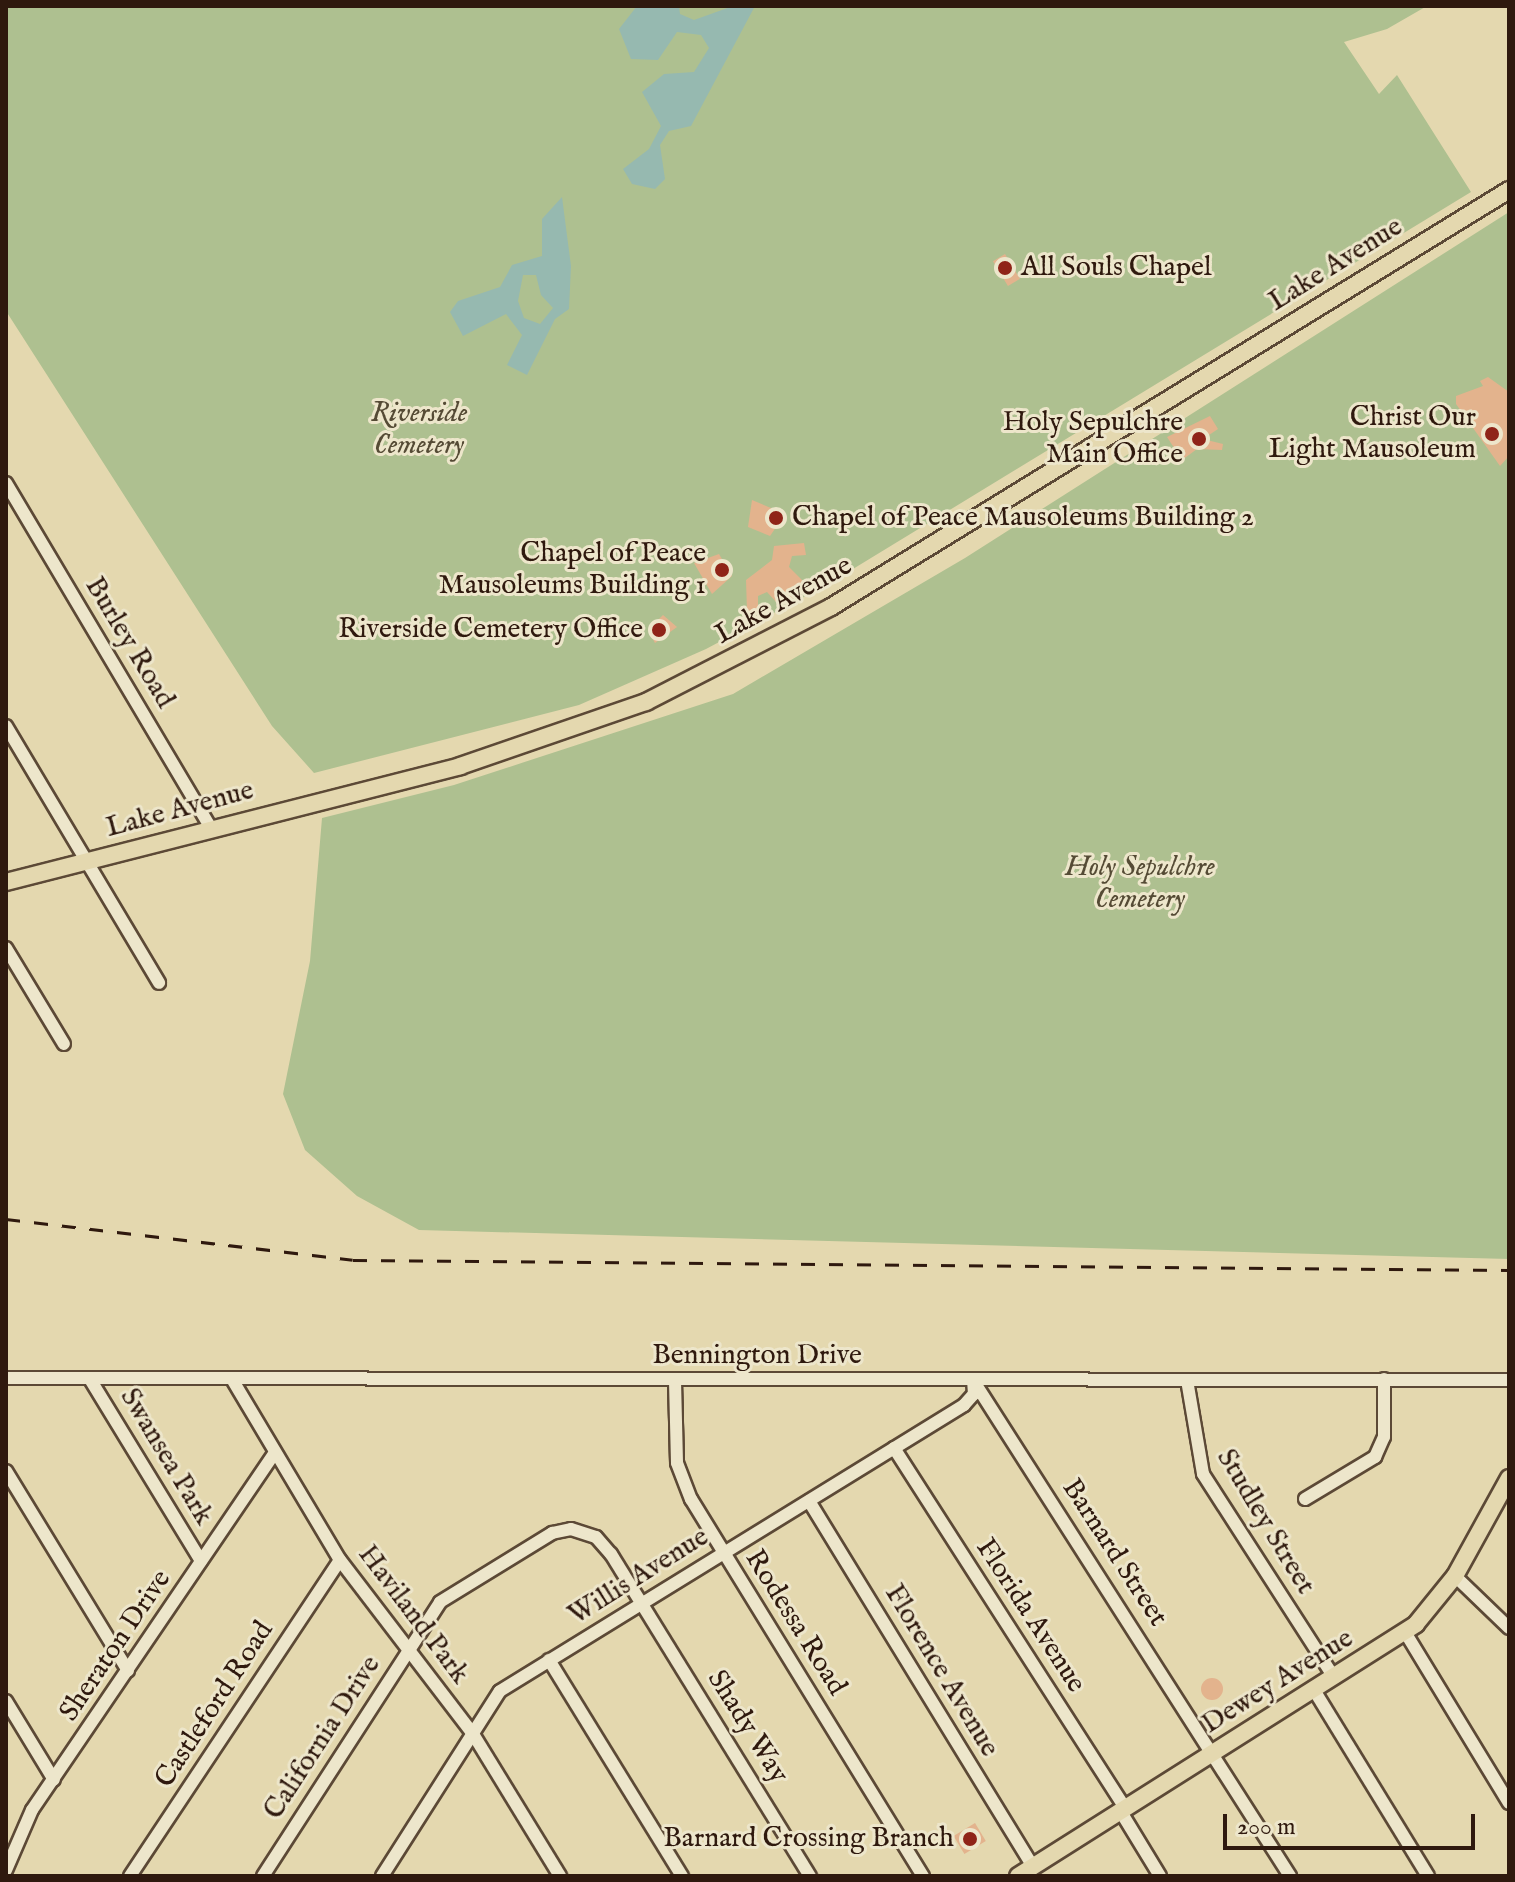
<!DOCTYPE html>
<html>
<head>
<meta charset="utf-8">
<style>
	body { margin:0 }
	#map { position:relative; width:1515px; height:1882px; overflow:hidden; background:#e4d8af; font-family:"IM FELL English",serif }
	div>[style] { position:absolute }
	.green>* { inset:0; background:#aec090 }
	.water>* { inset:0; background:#96b9b0 }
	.building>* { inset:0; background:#e3b38d; transform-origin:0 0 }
	.round { border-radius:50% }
	.roads { filter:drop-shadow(2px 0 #5c4936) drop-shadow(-2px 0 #5c4936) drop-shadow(0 2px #5c4936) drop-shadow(0 -2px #5c4936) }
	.minor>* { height:12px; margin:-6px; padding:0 6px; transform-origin:6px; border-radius:6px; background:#ede6cb }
	.major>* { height:16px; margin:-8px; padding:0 8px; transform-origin:8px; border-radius:8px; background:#e4d8af }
	.rail>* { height:3px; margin-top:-1.5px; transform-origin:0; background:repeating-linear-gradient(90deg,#2f190e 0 14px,transparent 0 28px) }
	.dots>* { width:22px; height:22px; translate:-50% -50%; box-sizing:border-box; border:4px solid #ede6cb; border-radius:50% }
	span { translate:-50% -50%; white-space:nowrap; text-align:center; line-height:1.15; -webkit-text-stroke:6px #ede6cb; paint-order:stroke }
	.street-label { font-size:28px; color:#2f190e }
	.poi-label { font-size:28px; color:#2f190e }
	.left { translate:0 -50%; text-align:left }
	.right { translate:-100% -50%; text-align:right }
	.park-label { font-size:28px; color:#554b35; font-style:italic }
	.frame { position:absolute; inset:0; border:8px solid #2f190e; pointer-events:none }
	.scale { position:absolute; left:1223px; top:1814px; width:252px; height:36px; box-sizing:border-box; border:4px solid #2f190e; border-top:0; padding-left:10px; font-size:24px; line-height:28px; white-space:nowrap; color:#2f190e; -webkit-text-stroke:6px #ede6cb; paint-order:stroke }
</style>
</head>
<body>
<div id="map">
	<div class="green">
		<i style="clip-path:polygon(6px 6px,1427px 6px,1387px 29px,1344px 42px,1379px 94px,1397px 75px,1471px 192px,830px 583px,706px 649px,579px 705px,314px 773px,272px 726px,6px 311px)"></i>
		<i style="clip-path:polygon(1509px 212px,1509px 1259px,419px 1230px,357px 1196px,305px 1150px,283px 1094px,310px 961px,322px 818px,454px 785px,733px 694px,965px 558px)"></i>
	</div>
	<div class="water">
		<i style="clip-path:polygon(637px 6px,679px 6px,680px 14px,694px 20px,733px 6px,755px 6px,691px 126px,669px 131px,660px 145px,665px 179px,655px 189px,632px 184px,623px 169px,649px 149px,661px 126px,642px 92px,664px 74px,694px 72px,709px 48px,701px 35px,677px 32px,658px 60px,631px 59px,619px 29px)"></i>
		<i style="clip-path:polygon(evenodd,562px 197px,571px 266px,569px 309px,555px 319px,527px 375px,507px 365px,522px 335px,506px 314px,463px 336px,450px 312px,458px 301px,500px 287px,512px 265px,542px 256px,542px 219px,562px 197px,536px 275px,541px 295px,553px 308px,540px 324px,524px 318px,518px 301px,523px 275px,536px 275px)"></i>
	</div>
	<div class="building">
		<i style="left:1005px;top:254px;width:29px;height:14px;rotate:59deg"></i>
		<i style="clip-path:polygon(1488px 377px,1509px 392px,1509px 456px,1500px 466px,1456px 404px,1456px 396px,1483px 386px,1480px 381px)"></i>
		<i style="clip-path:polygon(1210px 416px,1218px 429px,1203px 439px,1223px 444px,1222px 450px,1197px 449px,1182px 460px,1167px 437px)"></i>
		<i style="clip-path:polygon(752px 500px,785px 514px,770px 536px,748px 527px)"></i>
		<i style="clip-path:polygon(804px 543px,806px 555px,792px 556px,789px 567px,807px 585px,788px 603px,778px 604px,767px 592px,758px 596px,758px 610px,747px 611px,746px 580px,772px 560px,774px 546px)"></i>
		<i style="clip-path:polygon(719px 554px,732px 576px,712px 594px,694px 563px)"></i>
		<i style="clip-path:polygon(663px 615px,677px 627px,655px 643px,648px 630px)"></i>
		<i class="round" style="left:1201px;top:1678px;width:22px;height:22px"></i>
		<i style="left:975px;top:1823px;width:21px;height:25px;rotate:59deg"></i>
	</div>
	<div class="roads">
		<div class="minor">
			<i style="left:6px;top:483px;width:401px;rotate:59.3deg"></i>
			<i style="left:6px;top:726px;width:299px;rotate:59.2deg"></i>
			<i style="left:6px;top:948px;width:112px;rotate:58.9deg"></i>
			<i style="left:6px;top:1378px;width:1503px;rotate:0.08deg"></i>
			<i style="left:90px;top:1379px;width:213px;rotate:58.6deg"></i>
			<i style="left:232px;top:1379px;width:211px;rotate:59.2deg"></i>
			<i style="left:340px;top:1560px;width:219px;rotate:52.6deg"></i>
			<i style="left:473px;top:1734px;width:167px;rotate:58.5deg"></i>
			<i style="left:973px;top:1380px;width:589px;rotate:57.42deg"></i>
			<i style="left:1187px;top:1380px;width:95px;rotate:80.3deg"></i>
			<i style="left:1203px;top:1474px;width:242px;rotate:57.2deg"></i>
			<i style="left:675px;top:1381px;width:82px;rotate:88.6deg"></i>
			<i style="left:677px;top:1463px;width:39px;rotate:69deg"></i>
			<i style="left:691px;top:1499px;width:443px;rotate:58.4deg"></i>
			<i style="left:894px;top:1448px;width:429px;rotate:57.3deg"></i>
			<i style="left:6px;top:1471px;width:234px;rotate:58.6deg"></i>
			<i style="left:1305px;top:1499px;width:82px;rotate:-31deg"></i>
			<i style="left:1375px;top:1457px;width:22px;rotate:-66deg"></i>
			<i style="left:1384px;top:1437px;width:58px;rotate:-90deg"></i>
			<i style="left:809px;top:1501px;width:429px;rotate:58.5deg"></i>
			<i style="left:1455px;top:1576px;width:75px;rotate:43.9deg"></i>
			<i style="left:1405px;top:1632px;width:200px;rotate:58.7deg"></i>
			<i style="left:549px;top:1660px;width:254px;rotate:58.4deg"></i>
			<i style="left:1314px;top:1690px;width:218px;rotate:58.5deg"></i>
			<i style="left:6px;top:1701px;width:92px;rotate:58.7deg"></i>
			<i style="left:1121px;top:1812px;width:75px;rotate:58.6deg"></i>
			<i style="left:6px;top:1870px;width:65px;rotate:-66.6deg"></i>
			<i style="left:32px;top:1810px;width:432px;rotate:-55.8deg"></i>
			<i style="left:130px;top:1876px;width:379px;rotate:-56.4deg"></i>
			<i style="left:263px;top:1876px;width:326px;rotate:-57.1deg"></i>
			<i style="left:440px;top:1602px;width:132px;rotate:-31.6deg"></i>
			<i style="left:552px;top:1533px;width:19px;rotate:-12deg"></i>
			<i style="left:571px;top:1529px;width:26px;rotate:18deg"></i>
			<i style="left:596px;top:1537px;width:23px;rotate:49deg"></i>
			<i style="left:611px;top:1554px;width:379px;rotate:58.3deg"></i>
			<i style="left:382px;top:1876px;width:219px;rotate:-57.5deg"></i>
			<i style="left:500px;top:1691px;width:545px;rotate:-31.65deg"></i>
			<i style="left:964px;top:1405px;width:15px;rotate:-48deg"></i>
			<i style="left:974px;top:1394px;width:15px;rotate:-94deg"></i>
		</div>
		<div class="major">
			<i style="left:6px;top:882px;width:469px;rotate:-14.3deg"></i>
			<i style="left:460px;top:766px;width:197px;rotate:-19deg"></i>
			<i style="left:646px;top:702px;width:208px;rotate:-27.2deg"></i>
			<i style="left:831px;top:607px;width:796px;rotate:-31.59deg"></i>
			<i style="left:1018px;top:1876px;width:471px;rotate:-32.3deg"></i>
			<i style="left:1416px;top:1624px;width:62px;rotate:-50.9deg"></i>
			<i style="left:1455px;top:1576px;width:112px;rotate:-61.1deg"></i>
		</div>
	</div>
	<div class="rail">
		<i style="left:6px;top:1219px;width:349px;rotate:6.7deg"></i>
		<i style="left:353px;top:1260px;width:1156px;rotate:0.5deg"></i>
	</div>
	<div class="dots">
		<i style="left:1005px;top:268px;background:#8f2418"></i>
		<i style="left:1492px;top:434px;background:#8f2418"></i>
		<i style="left:1199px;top:439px;background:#8f2418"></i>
		<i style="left:776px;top:518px;background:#8f2418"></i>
		<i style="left:722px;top:570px;background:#8f2418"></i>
		<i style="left:659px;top:630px;background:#8f2418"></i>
		<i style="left:970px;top:1839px;background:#8f2418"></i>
	</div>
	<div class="street-label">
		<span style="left:1336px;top:265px;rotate:-32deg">Lake Avenue</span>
		<span style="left:784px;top:601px;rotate:-29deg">Lake Avenue</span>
		<span style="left:129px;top:643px;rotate:59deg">Burley Road</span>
		<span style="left:180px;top:810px;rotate:-15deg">Lake Avenue</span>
		<span style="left:757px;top:1356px">Bennington Drive</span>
		<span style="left:166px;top:1457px;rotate:59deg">Swansea Park</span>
		<span style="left:1265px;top:1522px;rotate:59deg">Studley Street</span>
		<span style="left:1114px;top:1553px;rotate:57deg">Barnard Street</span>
		<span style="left:639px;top:1577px;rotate:-32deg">Willis Avenue</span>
		<span style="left:413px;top:1615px;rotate:53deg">Haviland Park</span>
		<span style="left:1030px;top:1616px;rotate:57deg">Florida Avenue</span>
		<span style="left:795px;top:1623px;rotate:58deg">Rodessa Road</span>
		<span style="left:116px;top:1646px;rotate:-56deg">Sheraton Drive</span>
		<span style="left:941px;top:1671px;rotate:59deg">Florence Avenue</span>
		<span style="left:1278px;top:1682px;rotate:-32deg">Dewey Avenue</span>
		<span style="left:215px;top:1705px;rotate:-57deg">Castleford Road</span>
		<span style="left:747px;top:1727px;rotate:58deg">Shady Way</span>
		<span style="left:323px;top:1738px;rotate:-57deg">California Drive</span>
	</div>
	<div class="poi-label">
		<span class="left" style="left:1021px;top:268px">All Souls Chapel</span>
		<span class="right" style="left:1476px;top:434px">Christ Our<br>Light Mausoleum</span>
		<span class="right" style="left:1183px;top:439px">Holy Sepulchre<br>Main Office</span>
		<span class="left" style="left:792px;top:518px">Chapel of Peace Mausoleums Building 2</span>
		<span class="right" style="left:706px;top:570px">Chapel of Peace<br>Mausoleums Building 1</span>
		<span class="right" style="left:643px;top:630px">Riverside Cemetery Office</span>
		<span class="right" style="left:954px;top:1839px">Barnard Crossing Branch</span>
	</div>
	<div class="park-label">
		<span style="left:419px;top:430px">Riverside<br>Cemetery</span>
		<span style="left:1140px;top:884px">Holy Sepulchre<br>Cemetery</span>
	</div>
	<div class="frame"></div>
	<div class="scale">200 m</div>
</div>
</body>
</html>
